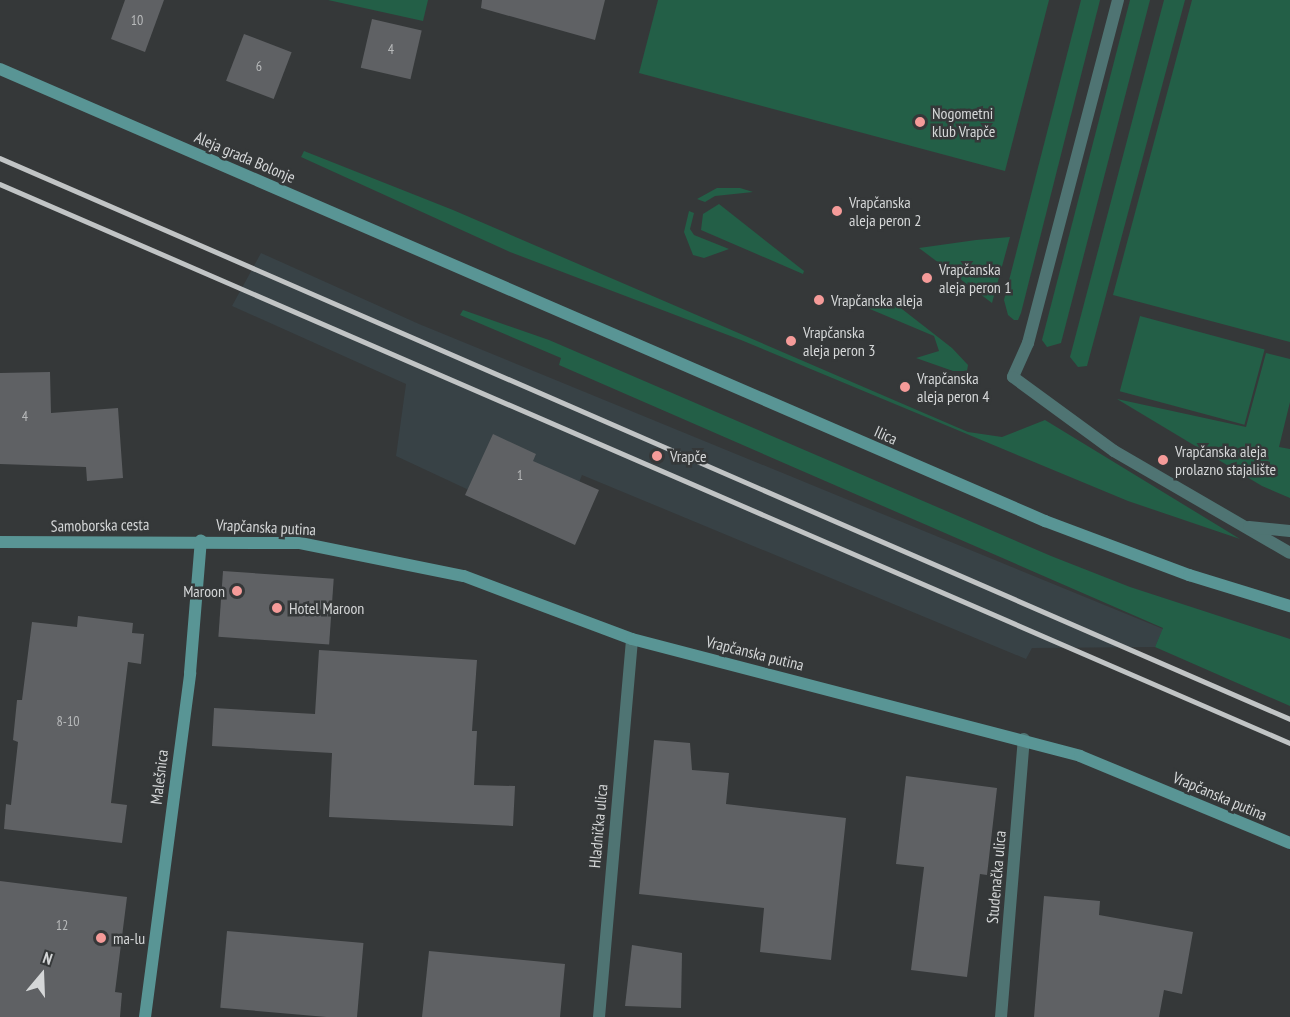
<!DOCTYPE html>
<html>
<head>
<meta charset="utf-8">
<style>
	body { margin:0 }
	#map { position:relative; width:1290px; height:1017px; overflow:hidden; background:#353839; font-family:"PT Sans Narrow",sans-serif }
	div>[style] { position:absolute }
	.built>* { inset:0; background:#384246 }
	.green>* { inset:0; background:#235f47; transform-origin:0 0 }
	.building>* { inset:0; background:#5f6164; transform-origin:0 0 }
	.street>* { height:12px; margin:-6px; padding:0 6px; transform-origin:6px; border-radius:6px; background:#4f7473 }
	.secondary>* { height:12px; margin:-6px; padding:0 6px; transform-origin:6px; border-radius:6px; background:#599595 }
	.rail>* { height:4.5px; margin:-2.25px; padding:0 2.25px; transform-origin:2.25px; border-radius:2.25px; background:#c1c4c5 }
	.dots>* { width:16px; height:16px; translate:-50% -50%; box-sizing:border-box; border:3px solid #353839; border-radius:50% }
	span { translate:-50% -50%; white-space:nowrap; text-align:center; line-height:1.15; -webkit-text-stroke:5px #353839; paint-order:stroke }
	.number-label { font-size:14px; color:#b8babb }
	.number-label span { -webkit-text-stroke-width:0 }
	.poi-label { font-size:16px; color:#d5d7d8 }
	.left { translate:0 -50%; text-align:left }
	.right { translate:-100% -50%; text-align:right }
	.street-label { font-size:16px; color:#d5d7d8 }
	.north { position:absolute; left:12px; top:945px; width:60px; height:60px; -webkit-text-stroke:4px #353839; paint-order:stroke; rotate:19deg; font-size:16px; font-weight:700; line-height:24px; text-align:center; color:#d5d7d8 }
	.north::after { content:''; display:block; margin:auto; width:21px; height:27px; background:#d5d7d8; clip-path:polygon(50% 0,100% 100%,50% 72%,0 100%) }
</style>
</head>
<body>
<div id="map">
	<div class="built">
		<i style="clip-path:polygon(261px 253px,419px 324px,1163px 629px,1155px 647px,1032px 648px,1026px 659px,582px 475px,559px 532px,396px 456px,406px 384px,232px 306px)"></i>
	</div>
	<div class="green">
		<i style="clip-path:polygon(328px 0,428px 0,423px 21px)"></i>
		<i style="clip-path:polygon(658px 0,1049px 0,1005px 171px,639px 73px)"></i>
		<i style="clip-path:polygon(1081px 0,1100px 0,1021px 313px,1018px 320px,1014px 320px,1008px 315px,1004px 300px)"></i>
		<i style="clip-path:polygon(1130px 0,1150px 0,1061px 343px,1047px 347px,1042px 340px)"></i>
		<i style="clip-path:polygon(1164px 0,1185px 0,1087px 366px,1078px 367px,1070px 357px)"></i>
		<i style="clip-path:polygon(1192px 0,1290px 0,1290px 342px,1113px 295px)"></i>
		<i style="clip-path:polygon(304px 151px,453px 210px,968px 432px,1002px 437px,1045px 420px,1240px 539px,1128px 501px,741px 340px,510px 252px,301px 157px)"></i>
		<i style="clip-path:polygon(717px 188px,740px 188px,753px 192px,715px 196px,705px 202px,697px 199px)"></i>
		<i style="clip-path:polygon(719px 204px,804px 271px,803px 274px,701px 230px,703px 214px)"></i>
		<i style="clip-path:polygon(689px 211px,694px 213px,690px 229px,694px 235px,729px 249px,704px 258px,693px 255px,684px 232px)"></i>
		<i style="clip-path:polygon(1010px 237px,992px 303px,919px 248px,976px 240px)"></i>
		<i style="clip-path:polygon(893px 302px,952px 348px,968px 365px,967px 371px,953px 371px,916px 358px,939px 351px,934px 336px,858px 304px)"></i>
		<i style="clip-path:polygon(463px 310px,549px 340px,1051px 556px,1130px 587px,1290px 639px,1290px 706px,1155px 647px,1163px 628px,559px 365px,561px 358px,460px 315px)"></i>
		<i style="left:1140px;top:316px;width:129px;height:78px;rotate:15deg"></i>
		<i style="clip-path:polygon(1266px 353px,1290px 359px,1290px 402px,1279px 447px,1290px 449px,1290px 498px,1262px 486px,1117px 399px,1246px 427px)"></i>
	</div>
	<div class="building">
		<i style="clip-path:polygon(125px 0,164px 0,145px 52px,111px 39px)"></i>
		<i style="clip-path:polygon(482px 0,605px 0,595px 40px,481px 8px)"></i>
		<i style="left:372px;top:19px;width:51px;height:50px;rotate:13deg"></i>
		<i style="left:244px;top:34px;width:51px;height:50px;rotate:21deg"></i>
		<i style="clip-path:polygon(50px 372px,51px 413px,118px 408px,123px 478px,87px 481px,86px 467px,0 464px,0 373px)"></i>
		<i style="clip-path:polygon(493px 434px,536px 454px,533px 461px,599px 490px,575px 545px,465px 495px)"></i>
		<i style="left:223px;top:571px;width:111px;height:66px;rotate:4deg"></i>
		<i style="clip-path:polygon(78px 616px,133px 623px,132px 633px,144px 634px,141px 664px,128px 662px,111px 803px,127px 805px,122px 843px,4px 829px,6px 804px,11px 805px,18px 742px,13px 740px,17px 700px,22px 700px,32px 622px,77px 627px)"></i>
		<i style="clip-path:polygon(319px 650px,477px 660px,472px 731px,477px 731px,474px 785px,515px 786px,513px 826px,329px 817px,332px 753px,212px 746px,214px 708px,315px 714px)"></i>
		<i style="clip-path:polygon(654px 740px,690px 743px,692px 770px,729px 773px,726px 804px,846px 818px,831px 960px,760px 952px,764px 908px,639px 894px)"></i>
		<i style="clip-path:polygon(906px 776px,997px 788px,987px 875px,980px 874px,967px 977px,911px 970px,924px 867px,896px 864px)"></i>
		<i style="clip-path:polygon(0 881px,127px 897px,115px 992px,122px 993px,120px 1017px,0 1017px)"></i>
		<i style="clip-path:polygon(1044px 896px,1100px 901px,1099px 915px,1193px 932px,1182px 994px,1164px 990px,1159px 1017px,1034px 1017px)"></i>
		<i style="left:227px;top:931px;width:137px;height:77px;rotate:5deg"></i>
		<i style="clip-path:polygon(632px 945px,682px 953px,681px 1008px,625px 1006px)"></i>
		<i style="clip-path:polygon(429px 951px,565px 964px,560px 1017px,422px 1017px)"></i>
	</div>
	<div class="street">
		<i style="left:1118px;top:0;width:355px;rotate:104.7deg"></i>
		<i style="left:1028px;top:343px;width:37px;rotate:114deg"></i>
		<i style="left:1013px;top:377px;width:125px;rotate:36.2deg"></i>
		<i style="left:1114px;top:451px;width:203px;rotate:30.1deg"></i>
		<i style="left:1249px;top:527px;width:41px;rotate:5.6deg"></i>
		<i style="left:599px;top:1017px;width:379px;rotate:-85deg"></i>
		<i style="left:1001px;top:1017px;width:279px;rotate:-85.3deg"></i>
	</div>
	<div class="secondary">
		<i style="left:0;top:69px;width:1139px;rotate:23.39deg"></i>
		<i style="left:1045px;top:521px;width:154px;rotate:20.6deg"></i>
		<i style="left:1189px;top:575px;width:106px;rotate:17.1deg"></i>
		<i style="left:0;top:542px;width:300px;rotate:0.2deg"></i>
		<i style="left:300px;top:543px;width:167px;rotate:11.4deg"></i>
		<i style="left:464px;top:576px;width:179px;rotate:20.6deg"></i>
		<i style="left:632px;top:639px;width:463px;rotate:14.6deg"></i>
		<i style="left:1080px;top:756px;width:227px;rotate:22.5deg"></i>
		<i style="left:145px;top:1017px;width:347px;rotate:-82.5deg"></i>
		<i style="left:190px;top:673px;width:133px;rotate:-85.3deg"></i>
	</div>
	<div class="rail">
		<i style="left:0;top:158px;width:1407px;rotate:23.5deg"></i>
		<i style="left:0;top:184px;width:1406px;rotate:23.43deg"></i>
	</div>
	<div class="dots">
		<i style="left:920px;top:122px;background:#f59b99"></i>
		<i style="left:837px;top:211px;background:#f59b99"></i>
		<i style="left:927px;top:278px;background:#f59b99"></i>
		<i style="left:819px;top:300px;background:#f59b99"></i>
		<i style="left:791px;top:341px;background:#f59b99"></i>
		<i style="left:905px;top:387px;background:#f59b99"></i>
		<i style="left:657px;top:456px;background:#f59b99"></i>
		<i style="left:1163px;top:460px;background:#f59b99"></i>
		<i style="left:237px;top:591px;background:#f59b99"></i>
		<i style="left:277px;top:608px;background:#f59b99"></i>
		<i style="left:101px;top:938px;background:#f59b99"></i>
	</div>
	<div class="number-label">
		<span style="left:137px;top:20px">10</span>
		<span style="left:391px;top:49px">4</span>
		<span style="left:259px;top:66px">6</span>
		<span style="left:25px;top:416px">4</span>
		<span style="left:520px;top:475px">1</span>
		<span style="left:68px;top:721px">8-10</span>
		<span style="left:62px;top:925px">12</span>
	</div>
	<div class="poi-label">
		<span class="left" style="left:932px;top:122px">Nogometni<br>klub Vrapče</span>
		<span class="left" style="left:849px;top:211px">Vrapčanska<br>aleja peron 2</span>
		<span class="left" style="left:939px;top:278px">Vrapčanska<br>aleja peron 1</span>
		<span class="left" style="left:831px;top:300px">Vrapčanska aleja</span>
		<span class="left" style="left:803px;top:341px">Vrapčanska<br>aleja peron 3</span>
		<span class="left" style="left:917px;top:387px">Vrapčanska<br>aleja peron 4</span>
		<span class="left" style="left:1175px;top:460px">Vrapčanska aleja<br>prolazno stajalište</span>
		<span class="left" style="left:670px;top:456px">Vrapče</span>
		<span class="right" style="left:225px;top:591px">Maroon</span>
		<span class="left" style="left:289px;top:608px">Hotel Maroon</span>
		<span class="left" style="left:113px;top:938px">ma-lu</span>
	</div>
	<div class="street-label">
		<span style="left:245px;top:157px;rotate:23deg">Aleja grada Bolonje</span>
		<span style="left:886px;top:435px;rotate:24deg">Ilica</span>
		<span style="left:100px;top:525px;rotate:-1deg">Samoborska cesta</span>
		<span style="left:266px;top:527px;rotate:3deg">Vrapčanska putina</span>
		<span style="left:755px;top:653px;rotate:14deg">Vrapčanska putina</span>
		<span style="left:159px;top:777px;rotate:-83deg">Malešnica</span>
		<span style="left:1220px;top:796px;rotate:23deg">Vrapčanska putina</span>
		<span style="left:598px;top:826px;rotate:-85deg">Hladnička ulica</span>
		<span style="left:996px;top:877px;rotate:-85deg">Studenačka ulica</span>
	</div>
	<div class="north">N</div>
</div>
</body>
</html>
